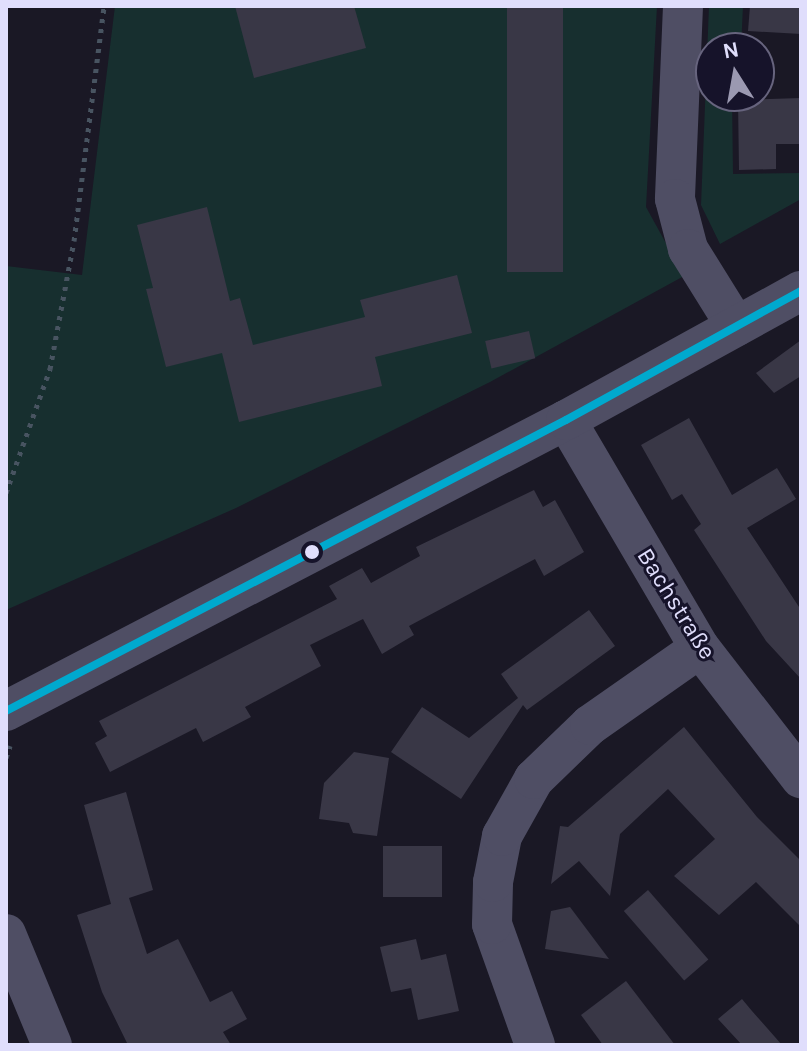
<!DOCTYPE html>
<html>
<head>
<meta charset="utf-8">
<style>
	body { margin:0 }
	#map { position:relative; width:807px; height:1051px; overflow:hidden; background:#1a1825; font-family:Karla,sans-serif }
	div>[style] { position:absolute }
	.green>* { inset:0; background:#172f2f }
	.building>* { inset:0; background:#393746; transform-origin:0 0 }
	.path>* { height:5px; margin-top:-2.5px; transform-origin:0; background:repeating-linear-gradient(90deg,#485461 0 4px,transparent 0 10px) }
	.minor>* { height:40px; margin:-20px; padding:0 20px; transform-origin:20px; border-radius:20px; background:#4f4e64 }
	.bus-1>* { height:8px; margin:-4px; padding:0 4px; transform-origin:4px; border-radius:4px; background:#00a9ce }
	.dots>* { width:22px; height:22px; translate:-50% -50%; box-sizing:border-box; border:4px solid #16132a; border-radius:50% }
	span { translate:-50% -50%; white-space:nowrap; text-align:center; line-height:1.15; -webkit-text-stroke:6px #16132a; paint-order:stroke }
	.street-label { font-size:24px; color:#e0defc }
	.frame { position:absolute; inset:0; border:8px solid #e0defc; pointer-events:none }
	.north { position:absolute; left:695px; top:32px; width:80px; height:80px; box-sizing:border-box; background:#16132a; border:2px solid #67647e; border-radius:50%; rotate:349deg; font-size:22px; font-weight:700; line-height:32px; text-align:center; color:#e0defc }
	.north::after { content:''; display:block; margin:auto; width:28px; height:36px; background:#9b99b1; clip-path:polygon(50% 0,100% 100%,50% 72%,0 100%) }
</style>
</head>
<body>
<div id="map">
	<div class="green">
		<i style="clip-path:polygon(115px 6px,657px 6px,646px 207px,684px 276px,490px 382px,236px 508px,6px 610px,6px 266px,82px 275px)"></i>
		<i style="clip-path:polygon(709px 6px,743px 6px,741px 48px,711px 48px,711px 96px,732px 96px,733px 174px,801px 173px,801px 199px,720px 244px,701px 205px)"></i>
	</div>
	<div class="building">
		<i style="clip-path:polygon(235px 6px,354px 6px,366px 48px,254px 78px)"></i>
		<i style="left:507px;top:6px;width:56px;height:266px"></i>
		<i style="clip-path:polygon(750px 6px,801px 6px,801px 34px,748px 31px)"></i>
		<i style="clip-path:polygon(801px 98px,801px 144px,776px 144px,776px 169px,739px 170px,738px 100px)"></i>
		<i style="clip-path:polygon(207px 207px,230px 301px,240px 298px,253px 345px,365px 317px,360px 300px,457px 275px,472px 333px,375px 357px,382px 386px,239px 422px,222px 353px,166px 367px,146px 289px,153px 288px,137px 225px)"></i>
		<i style="left:529px;top:331px;width:28px;height:45px;rotate:77deg"></i>
		<i style="clip-path:polygon(801px 340px,801px 376px,774px 393px,756px 373px)"></i>
		<i style="clip-path:polygon(689px 418px,732px 495px,777px 468px,796px 499px,747px 528px,801px 610px,801px 679px,766px 641px,694px 530px,701px 524px,682px 494px,672px 500px,641px 445px)"></i>
		<i style="clip-path:polygon(534px 490px,543px 507px,555px 500px,584px 552px,544px 576px,535px 559px,409px 626px,414px 635px,382px 654px,363px 619px,310px 645px,321px 666px,245px 707px,251px 717px,203px 742px,196px 728px,110px 772px,95px 743px,107px 736px,99px 721px,337px 599px,329px 586px,362px 568px,371px 583px,420px 556px,416px 547px)"></i>
		<i style="clip-path:polygon(589px 610px,615px 646px,527px 710px,523px 705px,461px 799px,391px 752px,422px 707px,469px 738px,518px 698px,501px 674px)"></i>
		<i style="clip-path:polygon(684px 727px,757px 817px,801px 861px,801px 927px,756px 882px,719px 915px,674px 876px,715px 839px,668px 789px,620px 834px,610px 896px,579px 861px,551px 884px,560px 826px,568px 827px)"></i>
		<i style="clip-path:polygon(354px 752px,389px 758px,377px 836px,353px 833px,349px 823px,319px 819px,324px 783px)"></i>
		<i style="clip-path:polygon(126px 792px,153px 890px,129px 898px,147px 954px,178px 939px,210px 1002px,232px 991px,247px 1019px,223px 1032px,231px 1045px,128px 1045px,102px 992px,77px 915px,120px 901px,111px 904px,84px 805px)"></i>
		<i style="left:383px;top:846px;width:59px;height:51px"></i>
		<i style="left:648px;top:890px;width:92px;height:32px;rotate:49deg"></i>
		<i style="clip-path:polygon(570px 907px,609px 959px,545px 949px,551px 911px)"></i>
		<i style="clip-path:polygon(416px 939px,421px 960px,446px 954px,459px 1011px,418px 1020px,411px 988px,391px 992px,380px 947px)"></i>
		<i style="clip-path:polygon(626px 981px,675px 1045px,603px 1045px,581px 1015px)"></i>
		<i style="clip-path:polygon(742px 999px,752px 1011px,782px 1045px,742px 1045px,718px 1019px)"></i>
	</div>
	<div class="path">
		<i style="left:6px;top:493px;width:132px;rotate:-70.5deg"></i>
		<i style="left:50px;top:369px;width:130px;rotate:-79.4deg"></i>
		<i style="left:74px;top:241px;width:237px;rotate:-82.7deg"></i>
		<i style="left:6px;top:758px;width:13px;rotate:-72deg"></i>
	</div>
	<div class="minor">
		<i style="left:683px;top:6px;width:193px;rotate:92.4deg"></i>
		<i style="left:675px;top:199px;width:52px;rotate:75.4deg"></i>
		<i style="left:688px;top:249px;width:91px;rotate:58.1deg"></i>
		<i style="left:566px;top:420px;width:264px;rotate:59.6deg"></i>
		<i style="left:700px;top:648px;width:165px;rotate:52.2deg"></i>
		<i style="left:6px;top:711px;width:631px;rotate:-27.46deg"></i>
		<i style="left:566px;top:420px;width:268px;rotate:-28.8deg"></i>
		<i style="left:6px;top:934px;width:120px;rotate:67.5deg"></i>
		<i style="left:535px;top:1045px;width:128px;rotate:-109.6deg"></i>
		<i style="left:492px;top:924px;width:42px;rotate:-88.6deg"></i>
		<i style="left:493px;top:882px;width:47px;rotate:-78.9deg"></i>
		<i style="left:502px;top:836px;width:65px;rotate:-60.7deg"></i>
		<i style="left:534px;top:779px;width:78px;rotate:-44deg"></i>
		<i style="left:590px;top:725px;width:134px;rotate:-35deg"></i>
	</div>
	<div class="bus-1">
		<i style="left:6px;top:711px;width:631px;rotate:-27.46deg"></i>
		<i style="left:566px;top:420px;width:268px;rotate:-28.8deg"></i>
	</div>
	<div class="dots">
		<i style="left:312px;top:552px;background:#e0defc"></i>
	</div>
	<div class="street-label">
		<span style="left:676px;top:604px;rotate:58deg">Bachstraße</span>
	</div>
	<div class="frame"></div>
	<div class="north">N</div>
</div>
</body>
</html>
